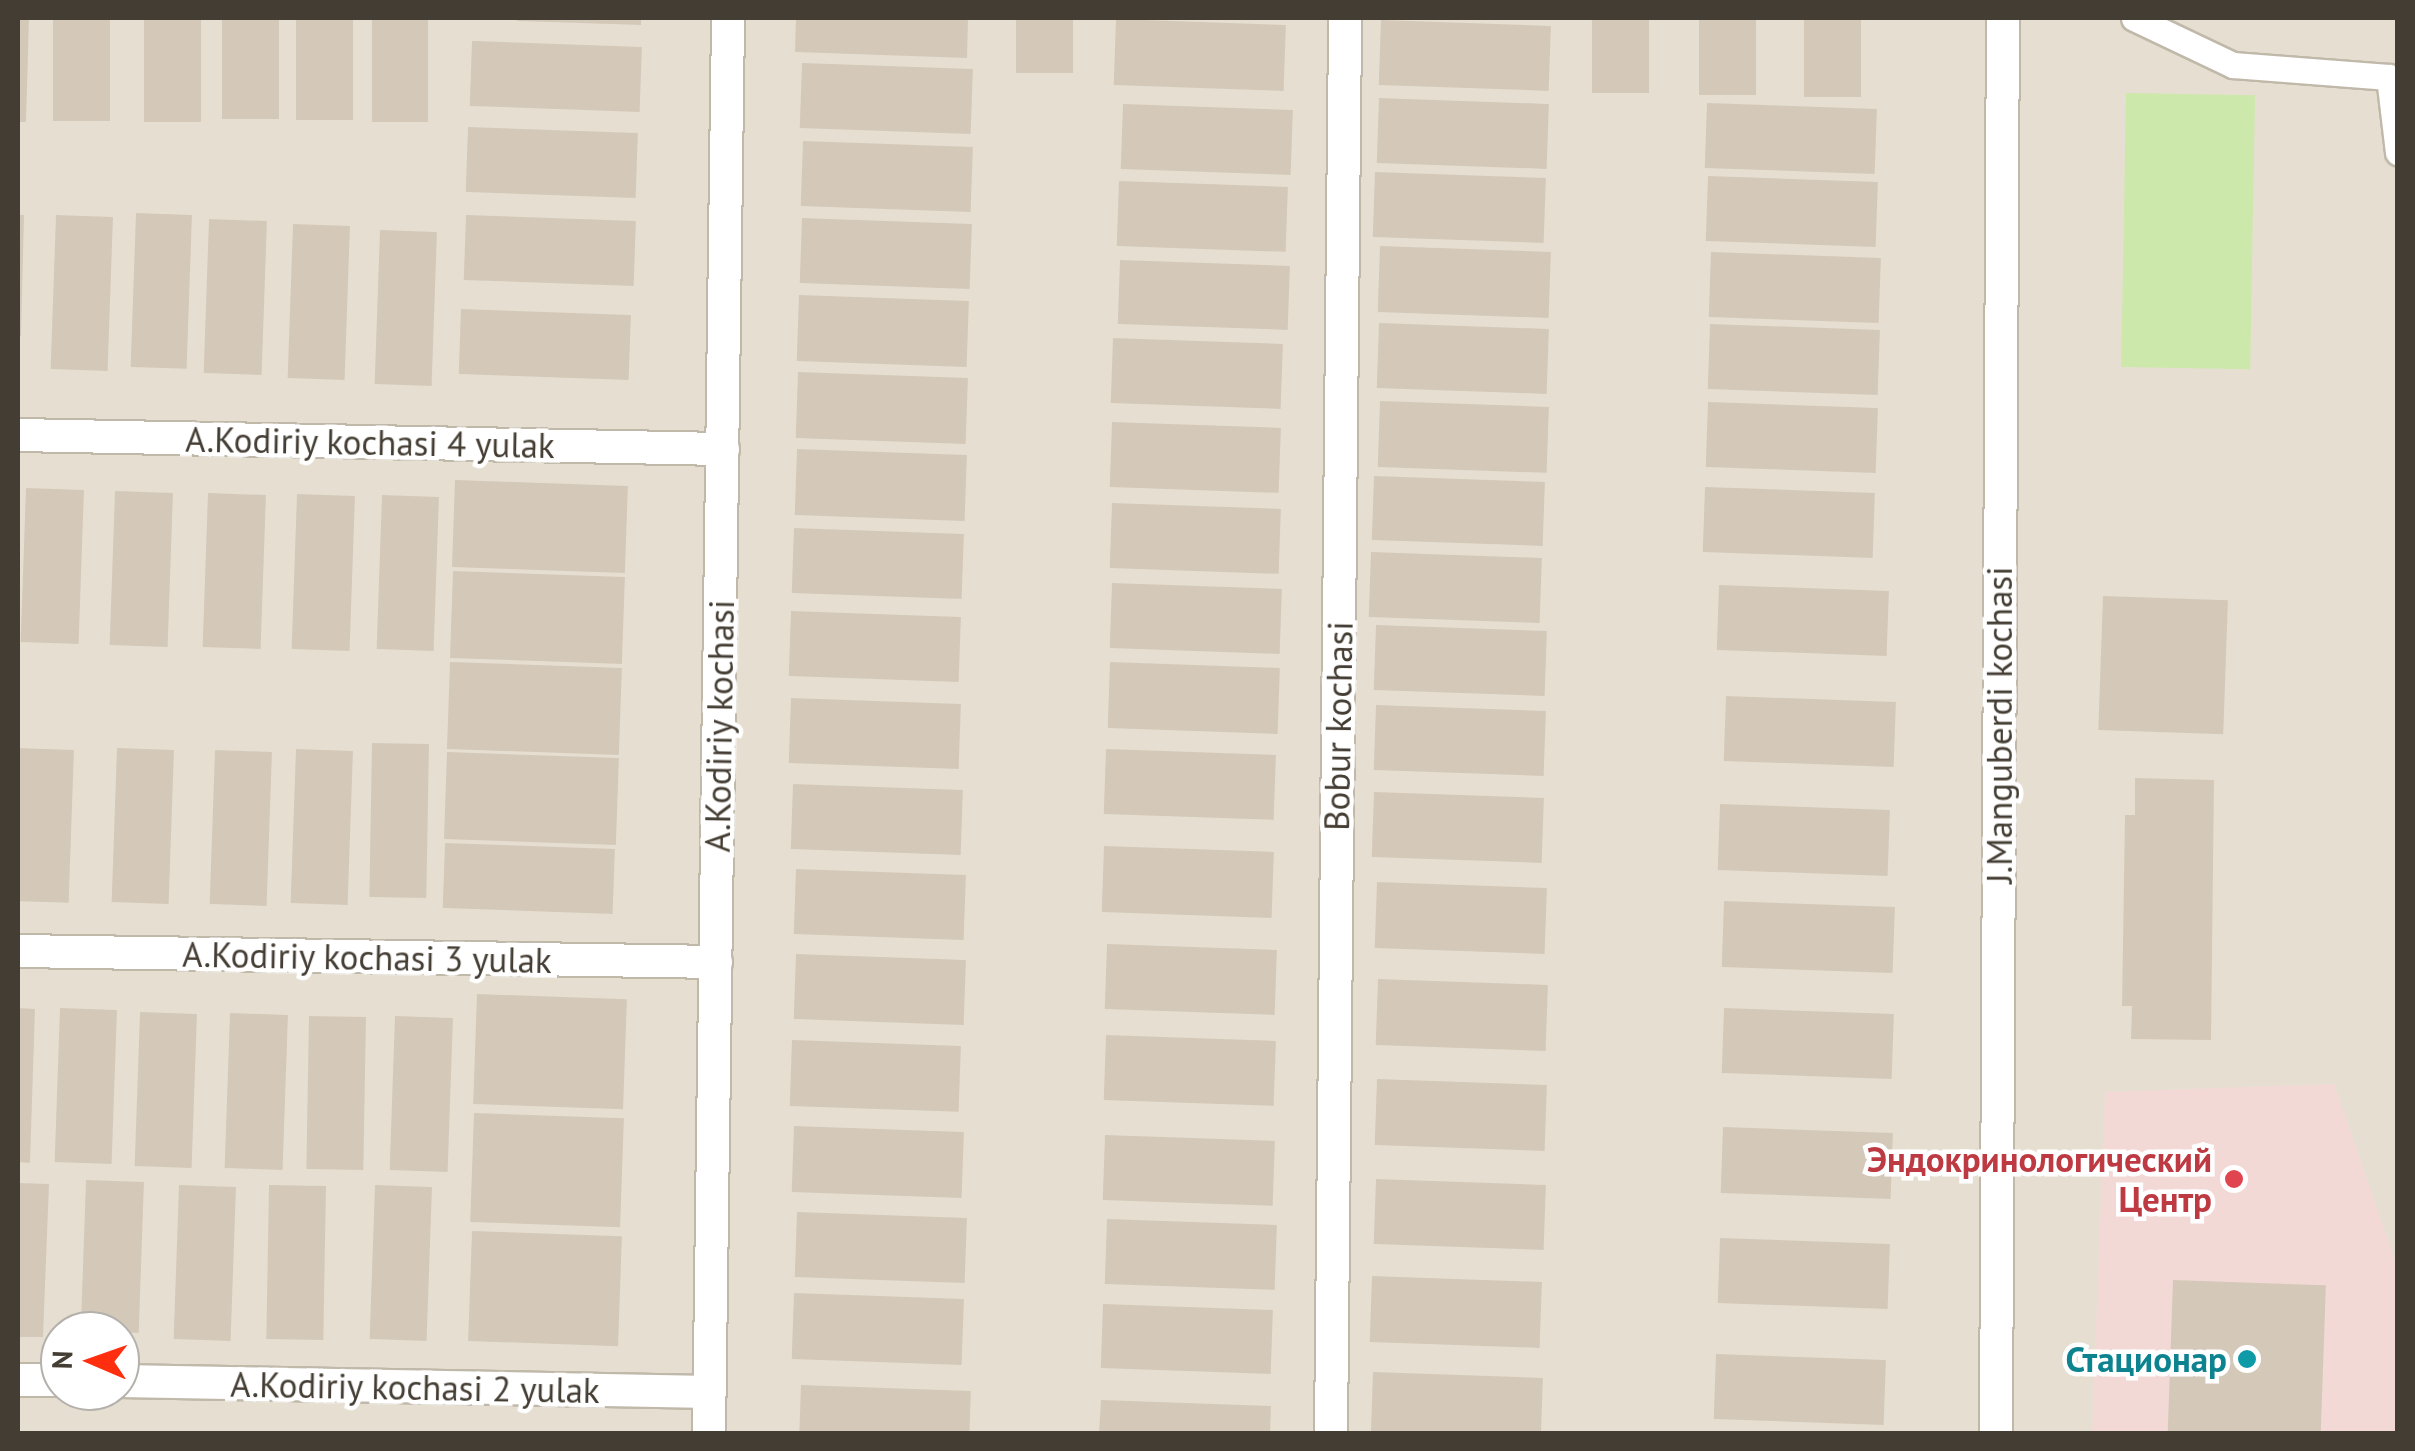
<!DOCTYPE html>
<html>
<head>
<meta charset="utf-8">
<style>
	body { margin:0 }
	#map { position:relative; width:2415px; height:1451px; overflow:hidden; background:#f2ede3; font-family:"PT Sans",sans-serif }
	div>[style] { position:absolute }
	.residential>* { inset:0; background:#e6dfd1 }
	.medical>* { inset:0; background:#f3d9d6 }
	.green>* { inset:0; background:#cde8ab; transform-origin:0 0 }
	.building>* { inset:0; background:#d4c9b9; transform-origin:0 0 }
	.roads { filter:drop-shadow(2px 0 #c0b8a9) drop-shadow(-2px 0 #c0b8a9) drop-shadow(0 2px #c0b8a9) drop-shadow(0 -2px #c0b8a9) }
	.pedestrian>* { height:25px; margin:-12.5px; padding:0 12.5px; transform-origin:12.5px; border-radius:12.5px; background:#fff }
	.minor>* { height:32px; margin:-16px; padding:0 16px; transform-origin:16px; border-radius:16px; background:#fff }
	.dots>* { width:28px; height:28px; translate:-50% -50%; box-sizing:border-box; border:5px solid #fff; border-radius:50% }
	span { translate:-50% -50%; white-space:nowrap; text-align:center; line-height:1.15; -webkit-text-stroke:9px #fff; paint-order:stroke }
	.street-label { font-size:35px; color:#443d33 }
	.health-label { font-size:35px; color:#be3a42; font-weight:700 }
	.right { translate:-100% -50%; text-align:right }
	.culture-label { font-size:35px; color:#0d838f; font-weight:700 }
	.frame { position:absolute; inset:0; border:20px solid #443d33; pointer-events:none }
	.north { position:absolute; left:40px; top:1311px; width:100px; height:100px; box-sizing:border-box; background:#fff; border:2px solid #b4b1ad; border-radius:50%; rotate:272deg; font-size:28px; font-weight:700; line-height:40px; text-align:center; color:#443d33 }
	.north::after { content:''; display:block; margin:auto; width:35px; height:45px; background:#fe2e0f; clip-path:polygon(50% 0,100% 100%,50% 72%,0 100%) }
</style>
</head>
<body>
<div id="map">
	<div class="residential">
		<i style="clip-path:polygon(evenodd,18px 18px,2397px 18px,2397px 1433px,18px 1433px,18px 18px,60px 1331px,120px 1331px,120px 1391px,60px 1391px,60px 1331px)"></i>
	</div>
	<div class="medical">
		<i style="clip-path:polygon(2334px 1084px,2397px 1267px,2397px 1433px,2092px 1434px,2105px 1092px)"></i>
	</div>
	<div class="green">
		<i style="left:2126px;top:93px;width:129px;height:274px;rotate:1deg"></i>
	</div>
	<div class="building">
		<i style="clip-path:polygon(18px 18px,29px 18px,26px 122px,18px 122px)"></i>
		<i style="left:53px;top:18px;width:57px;height:103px"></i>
		<i style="left:144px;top:18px;width:57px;height:104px"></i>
		<i style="left:222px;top:18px;width:57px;height:101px"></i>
		<i style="left:296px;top:18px;width:57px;height:102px"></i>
		<i style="left:372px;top:18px;width:56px;height:104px"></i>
		<i style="clip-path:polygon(517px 18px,641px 18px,641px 25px,517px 21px)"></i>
		<i style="clip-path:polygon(796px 18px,968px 18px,967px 58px,795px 52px)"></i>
		<i style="left:1016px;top:18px;width:57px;height:55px"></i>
		<i style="left:1592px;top:18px;width:57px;height:75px"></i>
		<i style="left:1699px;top:18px;width:57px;height:77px"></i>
		<i style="left:1804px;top:18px;width:57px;height:79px"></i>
		<i style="left:1116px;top:19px;width:170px;height:66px;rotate:2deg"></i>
		<i style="left:1381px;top:20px;width:170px;height:65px;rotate:2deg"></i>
		<i style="left:472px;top:41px;width:170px;height:65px;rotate:2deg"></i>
		<i style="left:802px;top:63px;width:171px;height:65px;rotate:2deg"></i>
		<i style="left:1379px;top:98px;width:170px;height:65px;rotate:2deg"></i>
		<i style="left:1707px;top:103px;width:170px;height:65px;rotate:2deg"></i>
		<i style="left:1123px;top:104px;width:170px;height:65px;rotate:2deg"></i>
		<i style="left:468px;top:127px;width:170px;height:65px;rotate:2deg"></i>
		<i style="left:803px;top:141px;width:170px;height:65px;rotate:2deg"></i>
		<i style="left:1375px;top:172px;width:171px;height:65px;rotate:2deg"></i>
		<i style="left:1708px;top:176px;width:170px;height:65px;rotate:2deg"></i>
		<i style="left:1119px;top:181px;width:169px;height:65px;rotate:2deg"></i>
		<i style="left:136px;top:213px;width:56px;height:154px;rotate:2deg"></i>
		<i style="clip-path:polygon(18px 215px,24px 215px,21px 336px,18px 336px)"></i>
		<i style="left:56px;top:215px;width:57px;height:154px;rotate:2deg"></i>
		<i style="left:466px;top:215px;width:170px;height:65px;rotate:2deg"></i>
		<i style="left:802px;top:218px;width:170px;height:65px;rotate:2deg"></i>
		<i style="left:209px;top:219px;width:58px;height:154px;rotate:2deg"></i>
		<i style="left:293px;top:224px;width:57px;height:154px;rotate:2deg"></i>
		<i style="left:380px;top:230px;width:57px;height:154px;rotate:2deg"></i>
		<i style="left:1380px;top:246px;width:171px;height:66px;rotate:2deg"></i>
		<i style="left:1711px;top:252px;width:170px;height:65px;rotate:2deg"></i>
		<i style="left:1120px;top:260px;width:170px;height:64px;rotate:2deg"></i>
		<i style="left:799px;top:295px;width:170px;height:66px;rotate:2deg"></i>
		<i style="left:461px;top:309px;width:170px;height:65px;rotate:2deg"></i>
		<i style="left:1379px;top:323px;width:170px;height:65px;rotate:2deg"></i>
		<i style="left:1710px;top:324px;width:170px;height:65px;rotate:2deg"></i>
		<i style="left:1113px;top:338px;width:170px;height:65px;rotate:2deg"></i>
		<i style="left:798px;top:372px;width:170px;height:66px;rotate:2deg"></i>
		<i style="left:1380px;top:401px;width:169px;height:66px;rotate:2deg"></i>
		<i style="left:1708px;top:402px;width:170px;height:65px;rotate:2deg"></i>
		<i style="left:1112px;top:422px;width:169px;height:65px;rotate:2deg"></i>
		<i style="left:797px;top:449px;width:170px;height:66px;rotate:2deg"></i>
		<i style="left:1374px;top:476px;width:171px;height:64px;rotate:2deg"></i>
		<i style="left:455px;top:480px;width:173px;height:87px;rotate:2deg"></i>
		<i style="left:1705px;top:487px;width:170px;height:65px;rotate:2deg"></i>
		<i style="left:26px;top:488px;width:58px;height:154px;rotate:2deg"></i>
		<i style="left:115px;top:491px;width:58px;height:154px;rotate:2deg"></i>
		<i style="left:208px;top:493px;width:58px;height:154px;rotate:2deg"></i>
		<i style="left:297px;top:494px;width:58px;height:155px;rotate:2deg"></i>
		<i style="left:382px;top:495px;width:57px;height:154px;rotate:2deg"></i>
		<i style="left:1112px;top:503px;width:169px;height:65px;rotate:2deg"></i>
		<i style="left:794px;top:528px;width:170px;height:65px;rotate:2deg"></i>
		<i style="left:1371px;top:552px;width:171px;height:65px;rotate:2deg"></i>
		<i style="left:453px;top:571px;width:172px;height:87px;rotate:2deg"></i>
		<i style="left:1112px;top:583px;width:170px;height:65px;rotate:2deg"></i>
		<i style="left:1719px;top:585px;width:170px;height:65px;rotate:2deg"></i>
		<i style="left:2103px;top:596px;width:125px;height:134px;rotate:2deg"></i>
		<i style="left:791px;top:611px;width:170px;height:65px;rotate:2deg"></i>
		<i style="left:1376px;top:625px;width:171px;height:65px;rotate:2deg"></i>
		<i style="left:450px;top:662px;width:172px;height:87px;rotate:2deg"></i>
		<i style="left:1110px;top:662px;width:170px;height:66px;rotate:2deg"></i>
		<i style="left:1726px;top:696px;width:170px;height:65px;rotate:2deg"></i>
		<i style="left:791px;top:698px;width:170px;height:65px;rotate:2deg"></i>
		<i style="left:1376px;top:705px;width:170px;height:65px;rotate:2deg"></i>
		<i style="left:372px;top:743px;width:57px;height:154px;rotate:1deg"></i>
		<i style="left:18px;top:748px;width:56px;height:153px;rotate:2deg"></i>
		<i style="left:117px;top:748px;width:57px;height:154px;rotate:2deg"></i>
		<i style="left:296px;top:749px;width:57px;height:154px;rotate:2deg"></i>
		<i style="left:1106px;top:749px;width:170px;height:65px;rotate:2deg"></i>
		<i style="left:215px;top:750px;width:57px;height:154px;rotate:2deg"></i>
		<i style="left:447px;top:752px;width:172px;height:87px;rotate:2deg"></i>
		<i style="clip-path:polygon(2135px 778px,2214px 780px,2211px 1040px,2131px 1039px,2132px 1006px,2122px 1006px,2125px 815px,2135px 815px)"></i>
		<i style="left:793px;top:784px;width:170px;height:65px;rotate:2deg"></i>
		<i style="left:1374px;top:792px;width:170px;height:65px;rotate:2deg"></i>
		<i style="left:1720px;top:804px;width:170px;height:66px;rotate:2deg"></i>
		<i style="left:445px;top:843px;width:170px;height:65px;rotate:2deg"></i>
		<i style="left:1104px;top:846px;width:170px;height:66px;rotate:2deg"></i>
		<i style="left:796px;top:869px;width:170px;height:65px;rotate:2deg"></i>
		<i style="left:1377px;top:882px;width:170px;height:66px;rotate:2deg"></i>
		<i style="left:1724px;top:901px;width:171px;height:66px;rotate:2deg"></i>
		<i style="left:1107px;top:944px;width:170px;height:65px;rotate:2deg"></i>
		<i style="left:796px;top:954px;width:170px;height:65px;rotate:2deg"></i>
		<i style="left:1378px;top:979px;width:170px;height:66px;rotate:2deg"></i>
		<i style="left:477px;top:994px;width:150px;height:110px;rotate:2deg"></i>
		<i style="clip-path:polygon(18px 1008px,35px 1009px,30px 1163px,18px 1162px)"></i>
		<i style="left:60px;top:1008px;width:57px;height:154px;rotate:2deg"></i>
		<i style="left:1724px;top:1008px;width:170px;height:65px;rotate:2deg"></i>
		<i style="left:140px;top:1012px;width:57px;height:154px;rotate:2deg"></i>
		<i style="left:230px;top:1013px;width:58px;height:155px;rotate:2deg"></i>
		<i style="left:309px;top:1016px;width:57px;height:153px;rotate:1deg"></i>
		<i style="left:395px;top:1016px;width:58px;height:154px;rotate:2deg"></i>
		<i style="left:1106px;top:1035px;width:170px;height:65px;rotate:2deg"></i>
		<i style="left:792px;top:1040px;width:169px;height:66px;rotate:2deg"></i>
		<i style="left:1377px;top:1079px;width:170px;height:66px;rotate:2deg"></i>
		<i style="left:474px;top:1113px;width:150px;height:109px;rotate:2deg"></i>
		<i style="left:794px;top:1126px;width:170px;height:66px;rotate:2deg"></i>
		<i style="left:1723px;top:1127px;width:170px;height:66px;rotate:2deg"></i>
		<i style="left:1105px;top:1135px;width:170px;height:65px;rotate:2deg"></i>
		<i style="left:1376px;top:1179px;width:170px;height:65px;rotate:2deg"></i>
		<i style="left:86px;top:1180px;width:58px;height:151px;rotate:2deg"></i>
		<i style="clip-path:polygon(18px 1183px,49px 1184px,43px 1337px,18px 1337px)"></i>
		<i style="left:179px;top:1185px;width:57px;height:154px;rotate:2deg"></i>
		<i style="left:269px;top:1185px;width:57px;height:154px;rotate:1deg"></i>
		<i style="left:375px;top:1185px;width:57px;height:154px;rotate:2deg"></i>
		<i style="left:797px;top:1212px;width:170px;height:65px;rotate:2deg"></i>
		<i style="left:1107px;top:1219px;width:170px;height:65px;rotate:2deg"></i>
		<i style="left:472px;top:1231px;width:150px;height:110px;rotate:2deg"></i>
		<i style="left:1720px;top:1238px;width:170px;height:65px;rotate:2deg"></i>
		<i style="left:1372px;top:1276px;width:170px;height:66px;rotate:2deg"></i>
		<i style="left:2173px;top:1280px;width:153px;height:154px;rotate:2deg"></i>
		<i style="left:794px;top:1293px;width:170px;height:66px;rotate:2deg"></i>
		<i style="left:1103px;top:1304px;width:170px;height:64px;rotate:2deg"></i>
		<i style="left:1716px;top:1354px;width:170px;height:65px;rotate:2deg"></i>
		<i style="left:1373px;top:1372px;width:170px;height:62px;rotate:2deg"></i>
		<i style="left:801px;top:1385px;width:170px;height:49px;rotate:2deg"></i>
		<i style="clip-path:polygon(1101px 1400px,1271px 1406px,1270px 1434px,1099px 1434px)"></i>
	</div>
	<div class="roads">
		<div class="pedestrian">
			<i style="left:2134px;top:18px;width:110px;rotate:25.4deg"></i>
			<i style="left:2233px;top:65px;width:156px;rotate:4.4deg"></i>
			<i style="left:2389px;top:77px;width:76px;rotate:83.2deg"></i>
		</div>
		<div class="minor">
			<i style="left:18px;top:435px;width:705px;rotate:1.14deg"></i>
			<i style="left:18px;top:951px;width:698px;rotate:0.9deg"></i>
			<i style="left:18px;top:1380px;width:42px"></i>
			<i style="left:120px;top:1381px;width:590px;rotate:1.07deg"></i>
			<i style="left:709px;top:1434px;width:1416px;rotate:-89.23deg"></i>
			<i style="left:1331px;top:1434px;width:1416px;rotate:-89.43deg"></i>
			<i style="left:1996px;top:1434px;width:1416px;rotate:-89.72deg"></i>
		</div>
	</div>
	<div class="dots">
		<i style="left:2234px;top:1179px;background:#e0444e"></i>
		<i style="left:2247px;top:1359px;background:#0f9aa8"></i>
	</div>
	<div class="street-label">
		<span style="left:370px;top:442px;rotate:1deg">A.Kodiriy kochasi 4 yulak</span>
		<span style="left:1999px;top:725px;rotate:-90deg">J.Manguberdi kochasi</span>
		<span style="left:719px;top:726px;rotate:-89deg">A.Kodiriy kochasi</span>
		<span style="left:1338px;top:726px;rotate:-89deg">Bobur kochasi</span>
		<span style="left:367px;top:957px;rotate:1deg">A.Kodiriy kochasi 3 yulak</span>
		<span style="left:415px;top:1387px;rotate:1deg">A.Kodiriy kochasi 2 yulak</span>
	</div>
	<div class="health-label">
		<span class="right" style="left:2212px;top:1179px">Эндокринологический<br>Центр</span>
	</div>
	<div class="culture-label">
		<span class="right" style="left:2227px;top:1359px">Стационар</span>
	</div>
	<div class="frame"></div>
	<div class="north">N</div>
</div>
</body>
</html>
